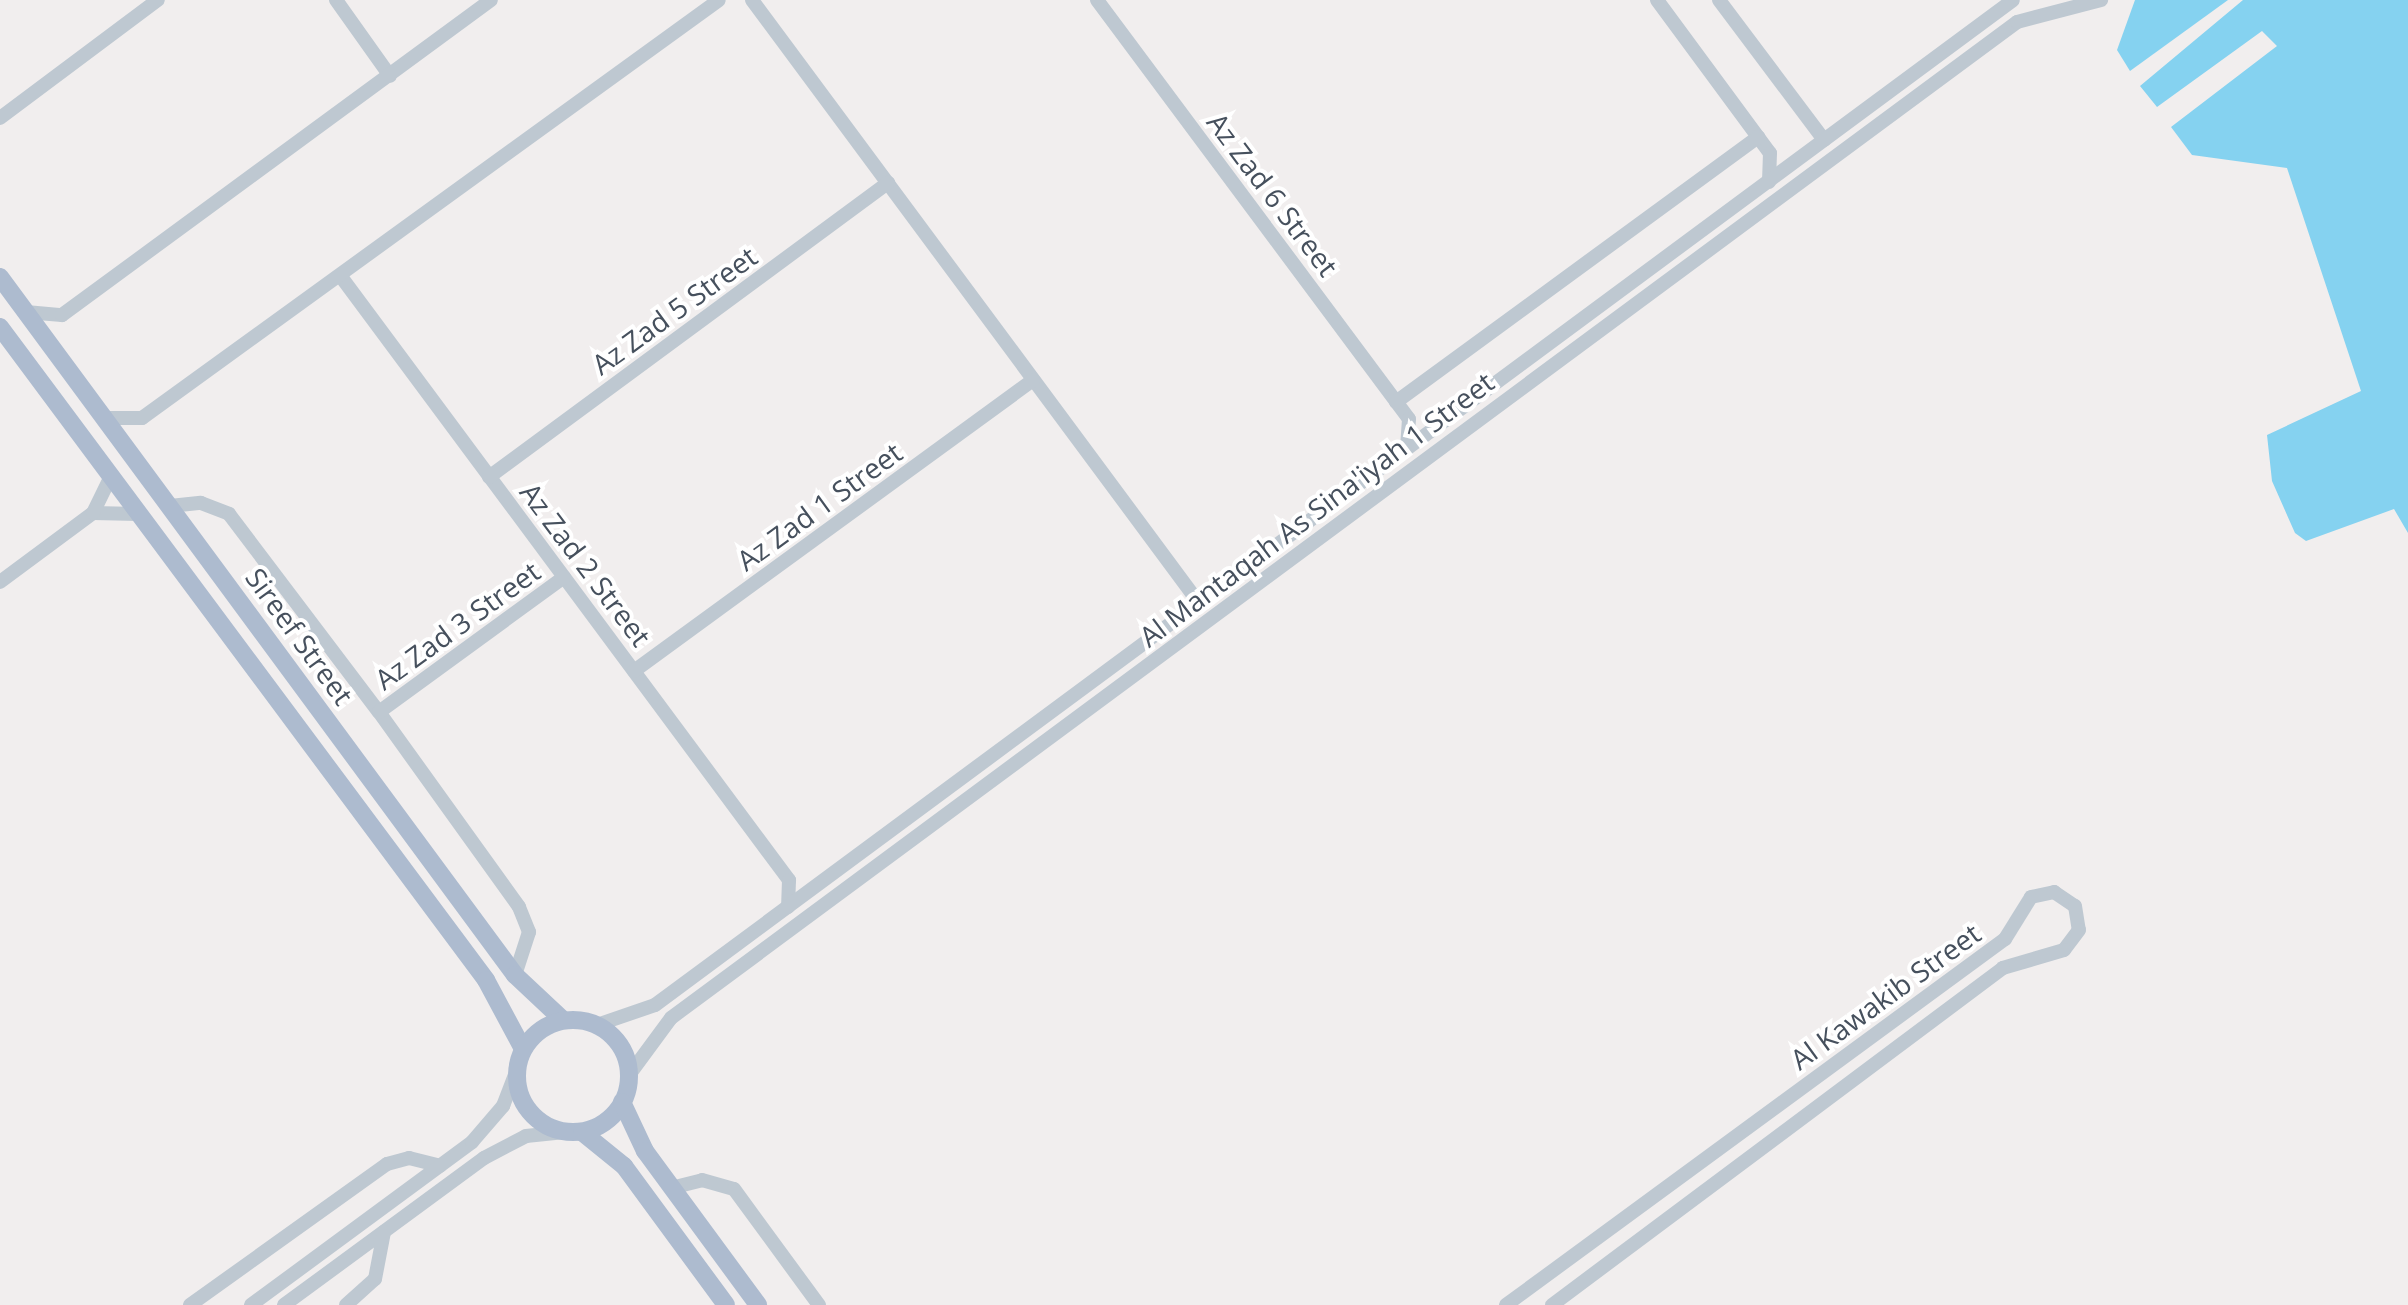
<!DOCTYPE html>
<html>
<head>
<meta charset="utf-8">
<style>
	body { margin:0 }
	#map { position:relative; width:2408px; height:1305px; overflow:hidden; background:#f1eeee; font-family:"Open Sans",sans-serif }
	div>[style] { position:absolute }
	.water>* { inset:0; background:#85d2f0 }
	.minor>* { height:14px; margin:-7px; padding:0 7px; transform-origin:7px; border-radius:7px; background:#bec8d1 }
	.major>* { height:18px; margin:-9px; padding:0 9px; transform-origin:9px; border-radius:9px; background:#adbbcf }
	.major>.ring { margin:-9px; padding:0; box-sizing:content-box; background:none; border:18px solid #adbbcf; border-radius:50% }
	span { translate:-50% -50%; white-space:nowrap; text-align:center; line-height:1.15; -webkit-text-stroke:8px #fff; paint-order:stroke }
	.street-label { font-size:28px; color:#46505d }
</style>
</head>
<body>
<div id="map">
	<div class="water">
		<i style="clip-path:polygon(2135px 0,2228px 0,2130px 71px,2117px 50px)"></i>
		<i style="clip-path:polygon(2243px 0,2408px 0,2408px 533px,2394px 509px,2306px 541px,2295px 533px,2272px 481px,2267px 435px,2361px 391px,2287px 168px,2192px 155px,2171px 127px,2277px 46px,2262px 31px,2157px 107px,2140px 86px)"></i>
	</div>
	<div class="minor">
		<i style="left:336px;top:0;width:93px;rotate:54.6deg"></i>
		<i style="left:752px;top:0;width:751px;rotate:53.45deg"></i>
		<i style="left:1097px;top:0;width:522px;rotate:53.33deg"></i>
		<i style="left:1409px;top:419px;width:30px;rotate:94deg"></i>
		<i style="left:1657px;top:0;width:190px;rotate:53.6deg"></i>
		<i style="left:1770px;top:153px;width:29px;rotate:92deg"></i>
		<i style="left:1719px;top:0;width:175px;rotate:53.1deg"></i>
		<i style="left:0;top:118px;width:197px;rotate:-36.8deg"></i>
		<i style="left:342px;top:278px;width:750px;rotate:53.41deg"></i>
		<i style="left:789px;top:880px;width:27px;rotate:92deg"></i>
		<i style="left:26px;top:312px;width:36px;rotate:5deg"></i>
		<i style="left:62px;top:315px;width:532px;rotate:-36.29deg"></i>
		<i style="left:1396px;top:402px;width:449px;rotate:-36.2deg"></i>
		<i style="left:105px;top:418px;width:37px"></i>
		<i style="left:142px;top:418px;width:712px;rotate:-35.92deg"></i>
		<i style="left:489px;top:477px;width:496px;rotate:-36.4deg"></i>
		<i style="left:170px;top:506px;width:31px;rotate:-6deg"></i>
		<i style="left:201px;top:503px;width:30px;rotate:21deg"></i>
		<i style="left:229px;top:514px;width:248px;rotate:52.9deg"></i>
		<i style="left:379px;top:712px;width:240px;rotate:54.3deg"></i>
		<i style="left:519px;top:907px;width:27px;rotate:68deg"></i>
		<i style="left:529px;top:932px;width:45px;rotate:108deg"></i>
		<i style="left:93px;top:513px;width:45px;rotate:1.3deg"></i>
		<i style="left:0;top:582px;width:116px;rotate:-36.6deg"></i>
		<i style="left:93px;top:513px;width:39px;rotate:-64deg"></i>
		<i style="left:634px;top:671px;width:494px;rotate:-36.1deg"></i>
		<i style="left:379px;top:712px;width:229px;rotate:-36.1deg"></i>
		<i style="left:597px;top:1025px;width:61px;rotate:-19deg"></i>
		<i style="left:655px;top:1005px;width:1689px;rotate:-36.5deg"></i>
		<i style="left:629px;top:1075px;width:71px;rotate:-53.6deg"></i>
		<i style="left:671px;top:1018px;width:1674px;rotate:-36.5deg"></i>
		<i style="left:2017px;top:22px;width:87px;rotate:-14.7deg"></i>
		<i style="left:671px;top:1188px;width:32px;rotate:-14deg"></i>
		<i style="left:702px;top:1180px;width:33px;rotate:16deg"></i>
		<i style="left:734px;top:1189px;width:144px;rotate:53.8deg"></i>
		<i style="left:190px;top:1305px;width:242px;rotate:-35.6deg"></i>
		<i style="left:387px;top:1164px;width:23px;rotate:-15deg"></i>
		<i style="left:409px;top:1158px;width:32px;rotate:14deg"></i>
		<i style="left:251px;top:1305px;width:275px;rotate:-36.4deg"></i>
		<i style="left:472px;top:1142px;width:48px;rotate:-49.3deg"></i>
		<i style="left:503px;top:1106px;width:40px;rotate:-69deg"></i>
		<i style="left:284px;top:1305px;width:248px;rotate:-36.3deg"></i>
		<i style="left:484px;top:1158px;width:47px;rotate:-27.6deg"></i>
		<i style="left:526px;top:1136px;width:39px;rotate:-6deg"></i>
		<i style="left:346px;top:1305px;width:39px;rotate:-42deg"></i>
		<i style="left:375px;top:1279px;width:48px;rotate:-79.2deg"></i>
		<i style="left:1506px;top:1305px;width:619px;rotate:-36.26deg"></i>
		<i style="left:2005px;top:939px;width:49px;rotate:-58.2deg"></i>
		<i style="left:2031px;top:897px;width:24px;rotate:-12deg"></i>
		<i style="left:2054px;top:892px;width:25px;rotate:34deg"></i>
		<i style="left:2075px;top:906px;width:24px;rotate:81deg"></i>
		<i style="left:2079px;top:930px;width:25px;rotate:127deg"></i>
		<i style="left:2064px;top:950px;width:64px;rotate:163.6deg"></i>
		<i style="left:2003px;top:968px;width:563px;rotate:143.23deg"></i>
	</div>
	<div class="major">
		<i style="left:0;top:277px;width:867px;rotate:53.58deg"></i>
		<i style="left:515px;top:975px;width:66px;rotate:43.2deg"></i>
		<i style="left:0;top:327px;width:814px;rotate:53.34deg"></i>
		<i style="left:486px;top:980px;width:78px;rotate:61.8deg"></i>
		<i class="ring" style="left:517px;top:1020px;width:94px;height:94px"></i>
		<i style="left:622px;top:1102px;width:54px;rotate:64.9deg"></i>
		<i style="left:645px;top:1151px;width:191px;rotate:53.7deg"></i>
		<i style="left:582px;top:1132px;width:54px;rotate:39deg"></i>
		<i style="left:624px;top:1166px;width:172px;rotate:53.7deg"></i>
	</div>
	<div class="street-label">
		<span style="left:1273px;top:194px;rotate:53deg">Az Zad 6 Street</span>
		<span style="left:674px;top:310px;rotate:-36deg">Az Zad 5 Street</span>
		<span style="left:819px;top:506px;rotate:-36deg">Az Zad 1 Street</span>
		<span style="left:1316px;top:509px;rotate:-37deg">Al Mantaqah As Sina'iyah 1 Street</span>
		<span style="left:586px;top:564px;rotate:53deg">Az Zad 2 Street</span>
		<span style="left:457px;top:625px;rotate:-36deg">Az Zad 3 Street</span>
		<span style="left:300px;top:636px;rotate:54deg">Sireef Street</span>
		<span style="left:1885px;top:996px;rotate:-36deg">Al Kawakib Street</span>
	</div>
</div>
</body>
</html>
